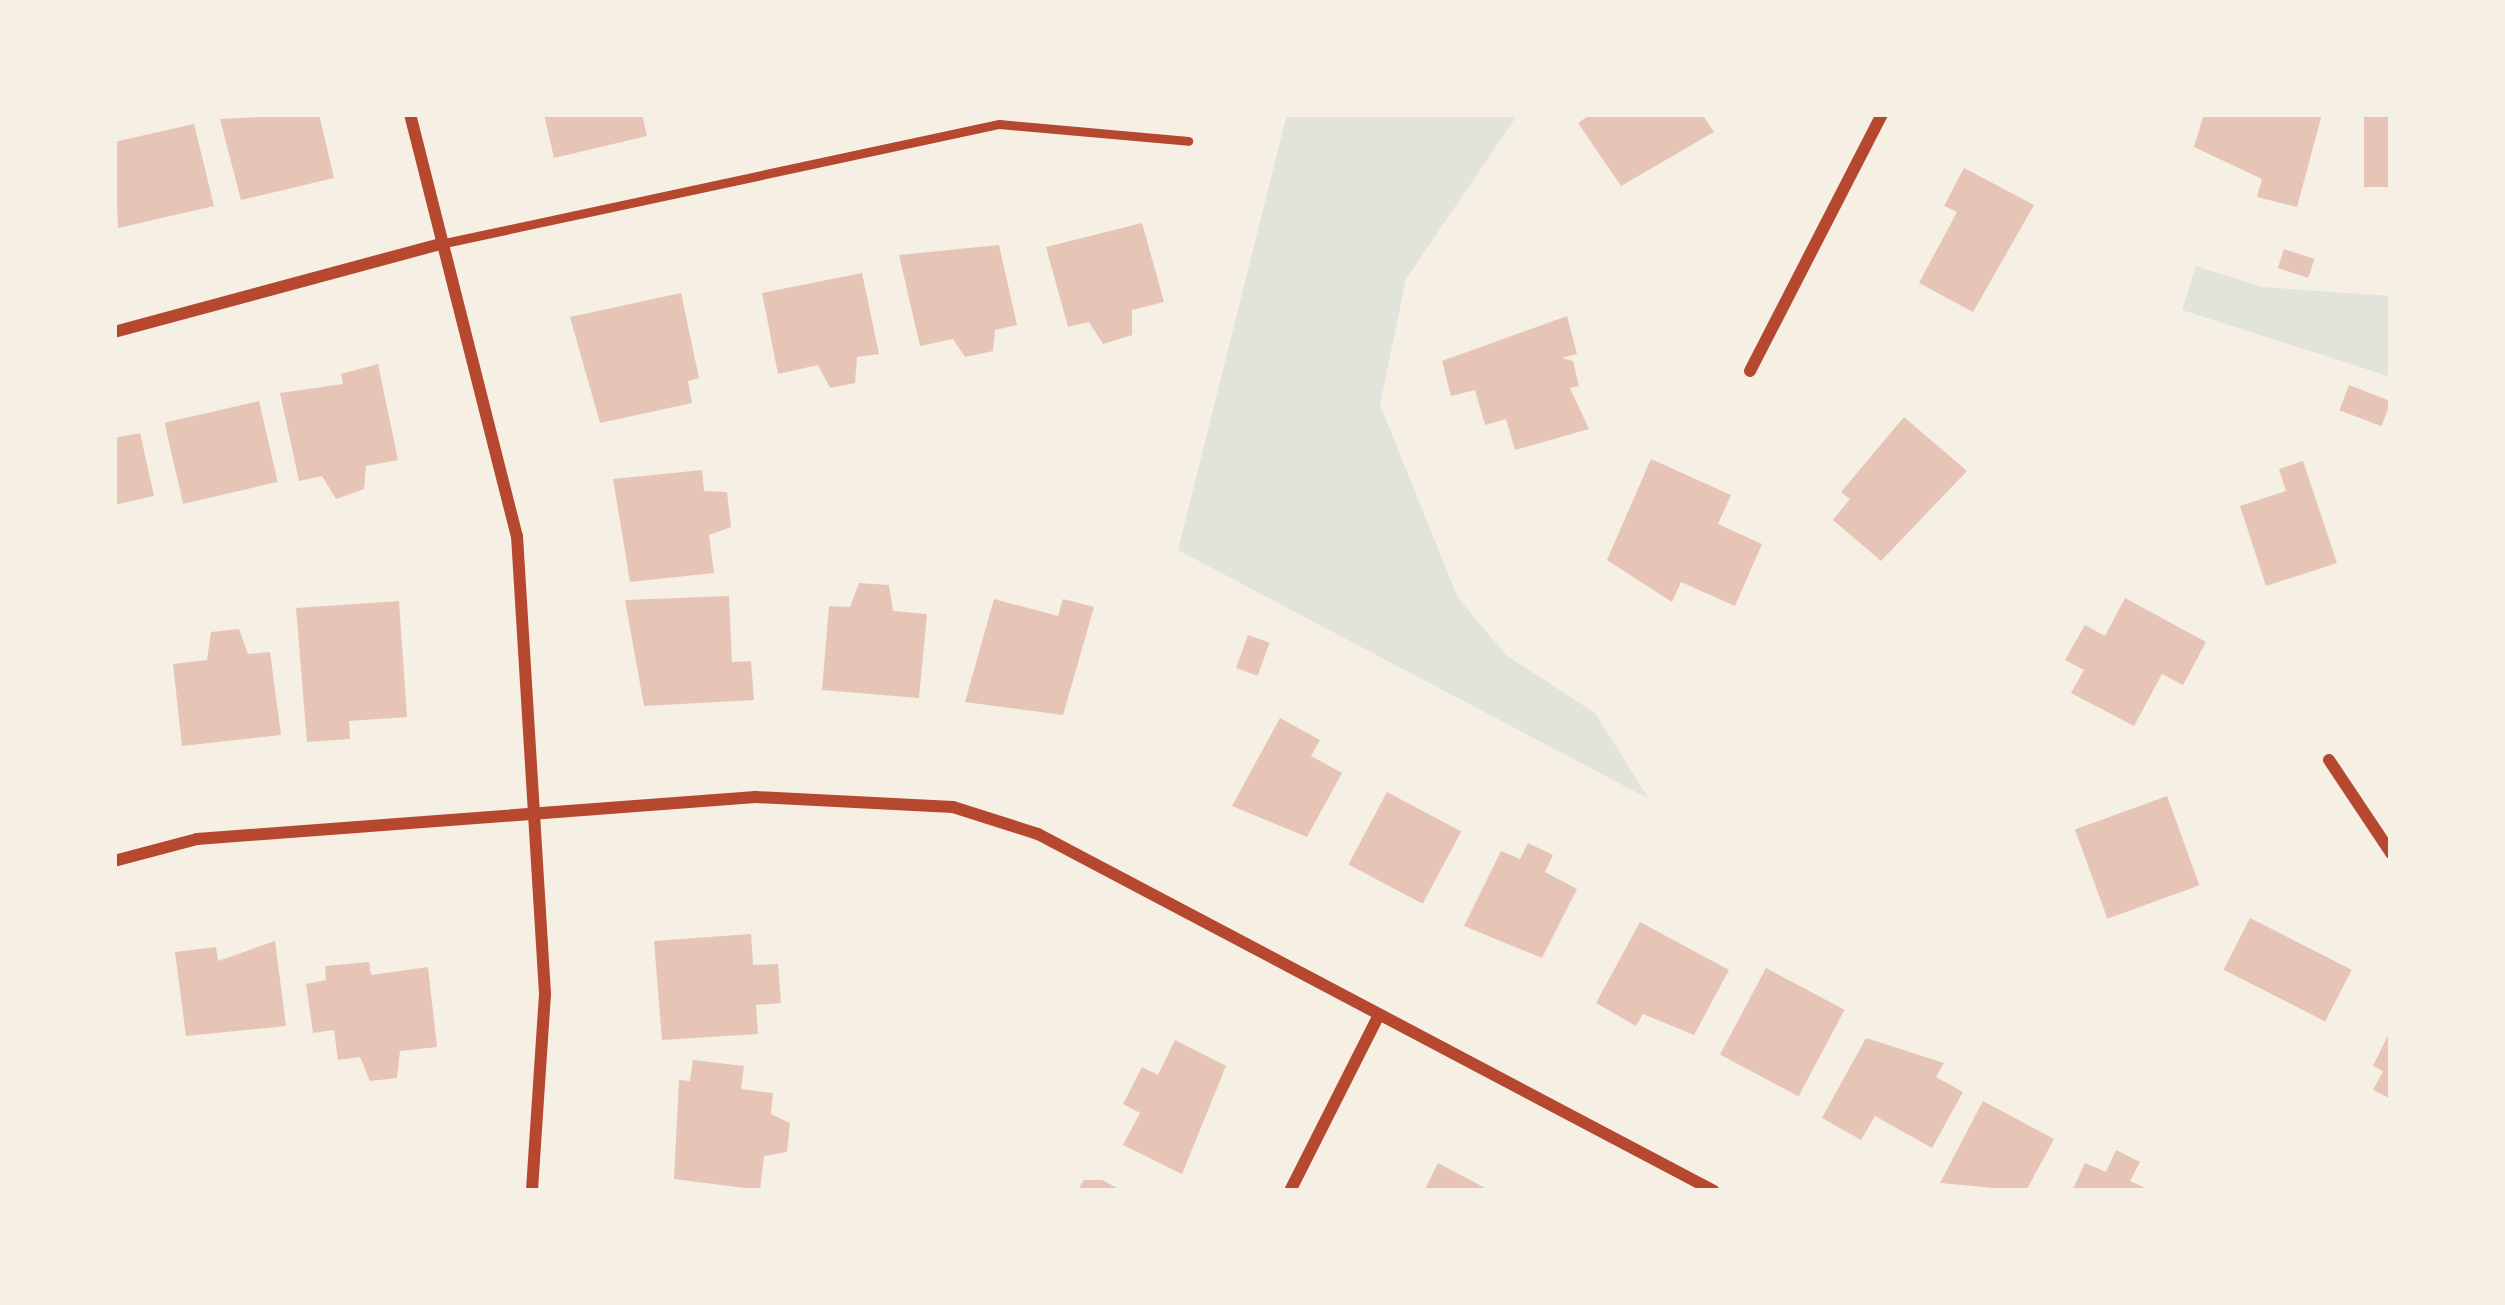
<!DOCTYPE html>
<html>
<head>
<meta charset="utf-8">
<style>
	body { margin:0 }
	#map { position:relative; width:2505px; height:1305px; overflow:hidden; background:#f6efe4; font-family:"Golos Text",sans-serif }
	div>[style] { position:absolute }
	.green>* { inset:0; background:#e2e4dc }
	.building>* { inset:0; background:#e6c5b7; transform-origin:0 0 }
	.service>* { height:9px; margin:-4.5px; padding:0 4.5px; transform-origin:4.5px; border-radius:4.5px; background:#b5482f }
	.minor>* { height:12px; margin:-6px; padding:0 6px; transform-origin:6px; border-radius:6px; background:#b5482f }
	span { translate:-50% -50%; white-space:nowrap; text-align:center; line-height:1.15; -webkit-text-stroke:12px #f6efe4; paint-order:stroke }
	.frame { position:absolute; inset:0; border:117px solid #f6efe4; pointer-events:none }
</style>
</head>
<body>
<div id="map">
	<div class="green">
		<i style="clip-path:polygon(1287px 114px,1518px 114px,1406px 279px,1380px 405px,1458px 598px,1506px 655px,1595px 713px,1649px 799px,1178px 550px)"></i>
		<i style="clip-path:polygon(2196px 266px,2262px 287px,2391px 296px,2391px 377px,2182px 310px)"></i>
	</div>
	<div class="building">
		<i style="clip-path:polygon(319px 114px,334px 178px,241px 200px,220px 119px)"></i>
		<i style="clip-path:polygon(544px 114px,642px 114px,647px 136px,554px 158px)"></i>
		<i style="clip-path:polygon(1591px 114px,1702px 114px,1714px 132px,1621px 186px,1578px 123px)"></i>
		<i style="clip-path:polygon(2204px 114px,2322px 114px,2297px 207px,2257px 197px,2262px 179px,2194px 147px)"></i>
		<i style="left:2364px;top:115px;width:27px;height:72px"></i>
		<i style="clip-path:polygon(194px 124px,214px 206px,118px 228px,114px 142px)"></i>
		<i style="clip-path:polygon(1964px 168px,2034px 205px,1973px 312px,1919px 283px,1957px 212px,1944px 206px)"></i>
		<i style="clip-path:polygon(1142px 223px,1164px 302px,1132px 310px,1132px 335px,1103px 344px,1089px 322px,1068px 327px,1046px 247px)"></i>
		<i style="clip-path:polygon(999px 245px,1017px 325px,995px 330px,993px 351px,965px 357px,953px 339px,920px 346px,899px 255px)"></i>
		<i style="left:2284px;top:249px;width:32px;height:20px;rotate:18deg"></i>
		<i style="clip-path:polygon(862px 273px,879px 354px,857px 357px,855px 383px,830px 388px,818px 365px,778px 374px,762px 293px)"></i>
		<i style="clip-path:polygon(681px 293px,699px 378px,688px 381px,692px 403px,600px 423px,570px 317px)"></i>
		<i style="clip-path:polygon(1567px 316px,1577px 354px,1562px 358px,1573px 361px,1579px 386px,1570px 388px,1589px 429px,1515px 450px,1506px 419px,1485px 425px,1475px 390px,1451px 396px,1442px 361px)"></i>
		<i style="clip-path:polygon(378px 364px,398px 460px,366px 466px,364px 489px,336px 499px,322px 476px,299px 481px,280px 393px,343px 384px,341px 374px)"></i>
		<i style="left:2349px;top:385px;width:45px;height:27px;rotate:21deg"></i>
		<i style="left:259px;top:401px;width:83px;height:97px;rotate:77deg"></i>
		<i style="clip-path:polygon(1904px 417px,1967px 471px,1881px 561px,1833px 520px,1850px 499px,1841px 492px)"></i>
		<i style="clip-path:polygon(140px 433px,154px 496px,114px 505px,114px 438px)"></i>
		<i style="clip-path:polygon(1651px 459px,1731px 495px,1718px 524px,1762px 544px,1735px 606px,1681px 582px,1672px 602px,1607px 560px)"></i>
		<i style="clip-path:polygon(2303px 461px,2337px 563px,2266px 586px,2240px 506px,2286px 491px,2279px 469px)"></i>
		<i style="clip-path:polygon(702px 470px,704px 491px,727px 492px,731px 527px,709px 535px,714px 573px,630px 582px,613px 479px)"></i>
		<i style="clip-path:polygon(859px 583px,889px 585px,893px 611px,927px 614px,919px 698px,822px 690px,829px 606px,850px 607px)"></i>
		<i style="clip-path:polygon(729px 596px,732px 662px,751px 661px,754px 700px,644px 706px,625px 600px)"></i>
		<i style="clip-path:polygon(2125px 598px,2206px 642px,2183px 685px,2162px 674px,2134px 726px,2071px 693px,2084px 670px,2065px 660px,2085px 625px,2105px 636px)"></i>
		<i style="clip-path:polygon(994px 599px,1058px 616px,1063px 599px,1094px 607px,1063px 715px,965px 702px)"></i>
		<i style="clip-path:polygon(399px 601px,407px 717px,349px 721px,350px 739px,307px 742px,296px 608px)"></i>
		<i style="clip-path:polygon(239px 629px,248px 654px,270px 652px,281px 735px,182px 746px,173px 664px,207px 660px,211px 632px)"></i>
		<i style="left:1248px;top:635px;width:23px;height:35px;rotate:20deg"></i>
		<i style="clip-path:polygon(1280px 718px,1320px 740px,1311px 756px,1342px 773px,1307px 837px,1232px 806px)"></i>
		<i style="left:1387px;top:792px;width:84px;height:82px;rotate:28deg"></i>
		<i style="left:2167px;top:796px;width:95px;height:98px;rotate:70deg"></i>
		<i style="clip-path:polygon(1528px 843px,1553px 855px,1545px 872px,1577px 889px,1542px 958px,1464px 926px,1501px 851px,1520px 859px)"></i>
		<i style="left:2250px;top:918px;width:114px;height:58px;rotate:27deg"></i>
		<i style="clip-path:polygon(1640px 922px,1729px 970px,1694px 1035px,1643px 1014px,1636px 1026px,1596px 1003px)"></i>
		<i style="clip-path:polygon(751px 934px,753px 965px,778px 964px,781px 1003px,756px 1005px,758px 1034px,662px 1040px,654px 941px)"></i>
		<i style="clip-path:polygon(275px 941px,286px 1026px,186px 1036px,175px 952px,216px 947px,218px 961px)"></i>
		<i style="clip-path:polygon(369px 962px,371px 975px,428px 967px,437px 1047px,400px 1051px,397px 1078px,370px 1081px,360px 1057px,338px 1060px,334px 1030px,313px 1033px,306px 984px,326px 980px,325px 966px)"></i>
		<i style="left:1766px;top:968px;width:89px;height:98px;rotate:28deg"></i>
		<i style="clip-path:polygon(2391px 1029px,2391px 1099px,2373px 1090px,2383px 1071px,2373px 1066px)"></i>
		<i style="clip-path:polygon(1866px 1038px,1944px 1063px,1936px 1077px,1963px 1092px,1932px 1148px,1875px 1116px,1861px 1140px,1822px 1118px)"></i>
		<i style="clip-path:polygon(1175px 1040px,1226px 1066px,1182px 1174px,1123px 1145px,1140px 1113px,1123px 1104px,1142px 1067px,1158px 1075px)"></i>
		<i style="clip-path:polygon(693px 1060px,744px 1066px,741px 1089px,773px 1093px,771px 1114px,790px 1123px,787px 1152px,764px 1156px,760px 1190px,674px 1179px,679px 1080px,690px 1081px)"></i>
		<i style="clip-path:polygon(1983px 1101px,2054px 1139px,2026px 1191px,1940px 1183px)"></i>
		<i style="clip-path:polygon(2116px 1150px,2140px 1162px,2130px 1181px,2152px 1191px,2072px 1191px,2085px 1163px,2106px 1172px)"></i>
		<i style="clip-path:polygon(1438px 1163px,1491px 1191px,1424px 1191px)"></i>
		<i style="clip-path:polygon(1084px 1180px,1102px 1180px,1123px 1191px,1077px 1191px)"></i>
	</div>
	<div class="service">
		<i style="left:440px;top:244px;width:572px;rotate:-12.12deg"></i>
		<i style="left:999px;top:124px;width:190px;rotate:5.1deg"></i>
	</div>
	<div class="minor">
		<i style="left:410px;top:114px;width:435px;rotate:75.8deg"></i>
		<i style="left:517px;top:536px;width:459px;rotate:86.5deg"></i>
		<i style="left:545px;top:994px;width:197px;rotate:93.8deg"></i>
		<i style="left:114px;top:332px;width:338px;rotate:-15.1deg"></i>
		<i style="left:1750px;top:371px;width:289px;rotate:-62.8deg"></i>
		<i style="left:2329px;top:760px;width:112px;rotate:56.3deg"></i>
		<i style="left:114px;top:861px;width:86px;rotate:-14.8deg"></i>
		<i style="left:197px;top:839px;width:560px;rotate:-4.3deg"></i>
		<i style="left:755px;top:797px;width:198px;rotate:2.9deg"></i>
		<i style="left:953px;top:807px;width:89px;rotate:17.6deg"></i>
		<i style="left:1038px;top:834px;width:764px;rotate:27.84deg"></i>
		<i style="left:1290px;top:1191px;width:197px;rotate:-63.2deg"></i>
	</div>
	<div class="frame"></div>
</div>
</body>
</html>
